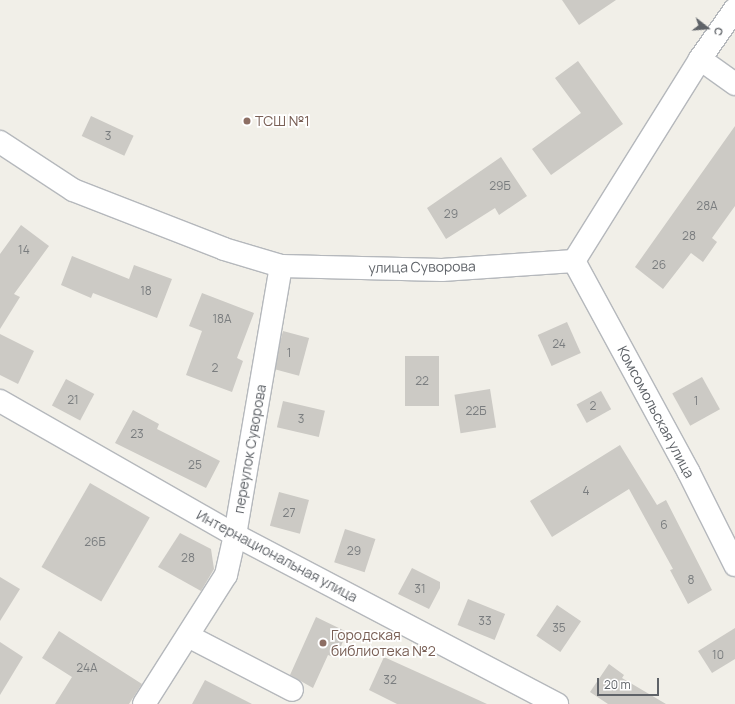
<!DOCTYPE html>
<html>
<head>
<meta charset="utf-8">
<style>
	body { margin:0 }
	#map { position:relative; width:735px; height:704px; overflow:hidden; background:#f1efe8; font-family:Manrope,sans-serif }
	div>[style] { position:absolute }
	.building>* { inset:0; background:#cccac5; transform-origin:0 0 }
	.roads { filter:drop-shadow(1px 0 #b5b8bc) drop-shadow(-1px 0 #b5b8bc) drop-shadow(0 1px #b5b8bc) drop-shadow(0 -1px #b5b8bc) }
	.minor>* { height:22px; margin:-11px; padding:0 11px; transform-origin:11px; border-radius:11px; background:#fff }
	.dots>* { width:11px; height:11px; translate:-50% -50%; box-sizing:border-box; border:2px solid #fff; border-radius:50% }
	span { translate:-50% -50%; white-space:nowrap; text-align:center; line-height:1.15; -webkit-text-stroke:3.5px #fff; paint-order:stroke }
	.number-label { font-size:12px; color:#7a7d7f }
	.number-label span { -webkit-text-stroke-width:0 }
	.education-label { font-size:14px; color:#785e54 }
	.left { translate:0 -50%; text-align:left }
	.street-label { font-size:14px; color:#5f6368 }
	.north { position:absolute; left:687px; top:8px; width:40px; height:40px; -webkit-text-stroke:3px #fff; paint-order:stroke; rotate:107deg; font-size:11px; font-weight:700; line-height:16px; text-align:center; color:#5f6368 }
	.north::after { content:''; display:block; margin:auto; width:14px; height:18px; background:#5f6368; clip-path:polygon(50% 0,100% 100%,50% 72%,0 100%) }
	.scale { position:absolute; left:597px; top:678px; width:62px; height:18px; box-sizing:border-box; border:2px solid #5f6368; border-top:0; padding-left:5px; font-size:12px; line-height:14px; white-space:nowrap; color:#5f6368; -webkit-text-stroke:3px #fff; paint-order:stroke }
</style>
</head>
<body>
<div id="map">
	<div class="building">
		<i style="clip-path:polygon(562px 0,616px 0,579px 25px)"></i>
		<i style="clip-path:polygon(578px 61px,623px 124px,551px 175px,532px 149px,581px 113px,555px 78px)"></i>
		<i style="left:91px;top:116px;width:47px;height:22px;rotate:25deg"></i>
		<i style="clip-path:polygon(735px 126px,735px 206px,712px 238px,717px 242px,703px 262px,691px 253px,663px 289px,635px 267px)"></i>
		<i style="clip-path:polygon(501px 157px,527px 196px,499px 215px,495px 208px,446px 239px,427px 208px)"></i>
		<i style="clip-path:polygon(21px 225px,49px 246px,14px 294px,20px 297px,0 329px,0 254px)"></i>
		<i style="clip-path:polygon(72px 256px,129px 279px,134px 265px,172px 279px,157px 318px,93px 293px,91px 298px,61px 285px)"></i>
		<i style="clip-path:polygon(202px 293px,254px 313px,237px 358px,243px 361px,232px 392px,186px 375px,202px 331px,189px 326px)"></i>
		<i style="left:567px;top:322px;width:34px;height:32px;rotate:66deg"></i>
		<i style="left:283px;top:331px;width:27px;height:39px;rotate:15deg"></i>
		<i style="clip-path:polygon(0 334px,34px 351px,18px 384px,0 375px)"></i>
		<i style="left:405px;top:356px;width:34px;height:50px"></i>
		<i style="left:702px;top:377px;width:37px;height:34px;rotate:61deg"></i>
		<i style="left:66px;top:379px;width:32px;height:30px;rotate:28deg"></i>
		<i style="left:490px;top:389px;width:39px;height:36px;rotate:81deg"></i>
		<i style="left:601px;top:391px;width:21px;height:28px;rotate:61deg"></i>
		<i style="left:283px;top:401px;width:43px;height:27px;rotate:13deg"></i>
		<i style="clip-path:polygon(133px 410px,159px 424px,157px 429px,220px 461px,206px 488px,115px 443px)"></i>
		<i style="clip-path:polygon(620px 445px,657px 505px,666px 500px,712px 590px,688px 604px,670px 570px,673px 569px,629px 489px,552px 537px,530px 501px)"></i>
		<i style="left:90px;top:483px;width:69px;height:97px;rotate:30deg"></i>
		<i style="left:279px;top:492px;width:31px;height:35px;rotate:15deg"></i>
		<i style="left:345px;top:529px;width:32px;height:35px;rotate:18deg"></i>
		<i style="clip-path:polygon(180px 533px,211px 549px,214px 569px,201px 591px,158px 567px)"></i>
		<i style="clip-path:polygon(412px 568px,440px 582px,440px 588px,429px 609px,398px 594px)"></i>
		<i style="clip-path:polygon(0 577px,20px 589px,0 621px)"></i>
		<i style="left:468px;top:599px;width:40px;height:28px;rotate:22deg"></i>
		<i style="left:557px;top:605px;width:29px;height:37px;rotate:34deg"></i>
		<i style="clip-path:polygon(316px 617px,347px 632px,336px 658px,328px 655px,313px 688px,290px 675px)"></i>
		<i style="clip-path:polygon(735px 628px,735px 659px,712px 673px,698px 651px)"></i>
		<i style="clip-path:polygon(59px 631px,142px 684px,129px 704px,55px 704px,72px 677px,42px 658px)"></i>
		<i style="clip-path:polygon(0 642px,23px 657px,0 695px)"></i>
		<i style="clip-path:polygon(384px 657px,426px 676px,487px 704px,397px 704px,369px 690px)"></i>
		<i style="clip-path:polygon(609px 664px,624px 675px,622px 678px,666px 704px,608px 704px,590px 692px)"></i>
		<i style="clip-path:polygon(205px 680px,252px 704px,192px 704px)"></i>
	</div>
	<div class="roads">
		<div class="minor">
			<i style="left:700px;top:59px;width:43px;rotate:35.5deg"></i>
			<i style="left:0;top:142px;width:87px;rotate:33.3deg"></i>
			<i style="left:73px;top:190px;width:162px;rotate:21.3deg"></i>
			<i style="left:224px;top:249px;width:59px;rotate:16.6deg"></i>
			<i style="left:281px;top:266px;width:161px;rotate:1.4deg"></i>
			<i style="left:442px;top:270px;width:132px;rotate:-3.9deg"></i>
			<i style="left:574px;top:261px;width:238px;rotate:-58deg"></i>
			<i style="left:700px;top:59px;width:61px;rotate:-55deg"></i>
			<i style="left:574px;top:261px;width:241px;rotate:61.5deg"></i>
			<i style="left:689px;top:473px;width:103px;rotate:63.4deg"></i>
			<i style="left:0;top:401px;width:271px;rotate:29.7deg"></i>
			<i style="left:235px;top:535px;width:364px;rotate:27.7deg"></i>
			<i style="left:188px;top:636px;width:117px;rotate:27.4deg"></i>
			<i style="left:144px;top:704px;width:153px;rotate:-57.6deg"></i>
			<i style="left:226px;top:575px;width:41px;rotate:-77.3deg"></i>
			<i style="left:235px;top:535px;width:273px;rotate:-80.3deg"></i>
		</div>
	</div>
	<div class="dots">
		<i style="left:247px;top:121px;background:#8d6e63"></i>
		<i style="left:323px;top:643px;background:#8d6e63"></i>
	</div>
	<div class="number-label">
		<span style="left:108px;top:136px">3</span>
		<span style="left:500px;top:186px">29Б</span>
		<span style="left:707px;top:206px">28А</span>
		<span style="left:451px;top:214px">29</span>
		<span style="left:689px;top:236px">28</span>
		<span style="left:24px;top:250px">14</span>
		<span style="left:659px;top:265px">26</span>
		<span style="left:146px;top:291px">18</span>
		<span style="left:222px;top:319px">18А</span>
		<span style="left:559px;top:344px">24</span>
		<span style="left:289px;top:353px">1</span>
		<span style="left:215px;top:368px">2</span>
		<span style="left:422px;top:381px">22</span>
		<span style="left:73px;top:400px">21</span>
		<span style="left:696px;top:401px">1</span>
		<span style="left:593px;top:406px">2</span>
		<span style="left:476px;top:411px">22Б</span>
		<span style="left:301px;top:419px">3</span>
		<span style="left:137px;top:434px">23</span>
		<span style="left:195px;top:465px">25</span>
		<span style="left:586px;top:491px">4</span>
		<span style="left:289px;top:513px">27</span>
		<span style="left:664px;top:525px">6</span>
		<span style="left:95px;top:542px">26Б</span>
		<span style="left:354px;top:551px">29</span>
		<span style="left:188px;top:558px">28</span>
		<span style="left:691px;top:580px">8</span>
		<span style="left:420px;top:589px">31</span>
		<span style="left:485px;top:621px">33</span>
		<span style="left:559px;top:628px">35</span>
		<span style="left:718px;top:655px">10</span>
		<span style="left:87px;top:668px">24А</span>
		<span style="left:390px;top:680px">32</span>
	</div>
	<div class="education-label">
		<span class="left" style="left:255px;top:121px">ТСШ №1</span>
		<span class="left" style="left:331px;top:643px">Городская<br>библиотека №2</span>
	</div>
	<div class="street-label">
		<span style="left:422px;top:267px;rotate:-1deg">улица Суворова</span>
		<span style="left:656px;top:412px;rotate:62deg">Комсомольская улица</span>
		<span style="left:250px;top:449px;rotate:-80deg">переулок Суворова</span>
		<span style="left:277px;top:556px;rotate:28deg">Интернациональная улица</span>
	</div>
	<div class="north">С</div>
	<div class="scale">20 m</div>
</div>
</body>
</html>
